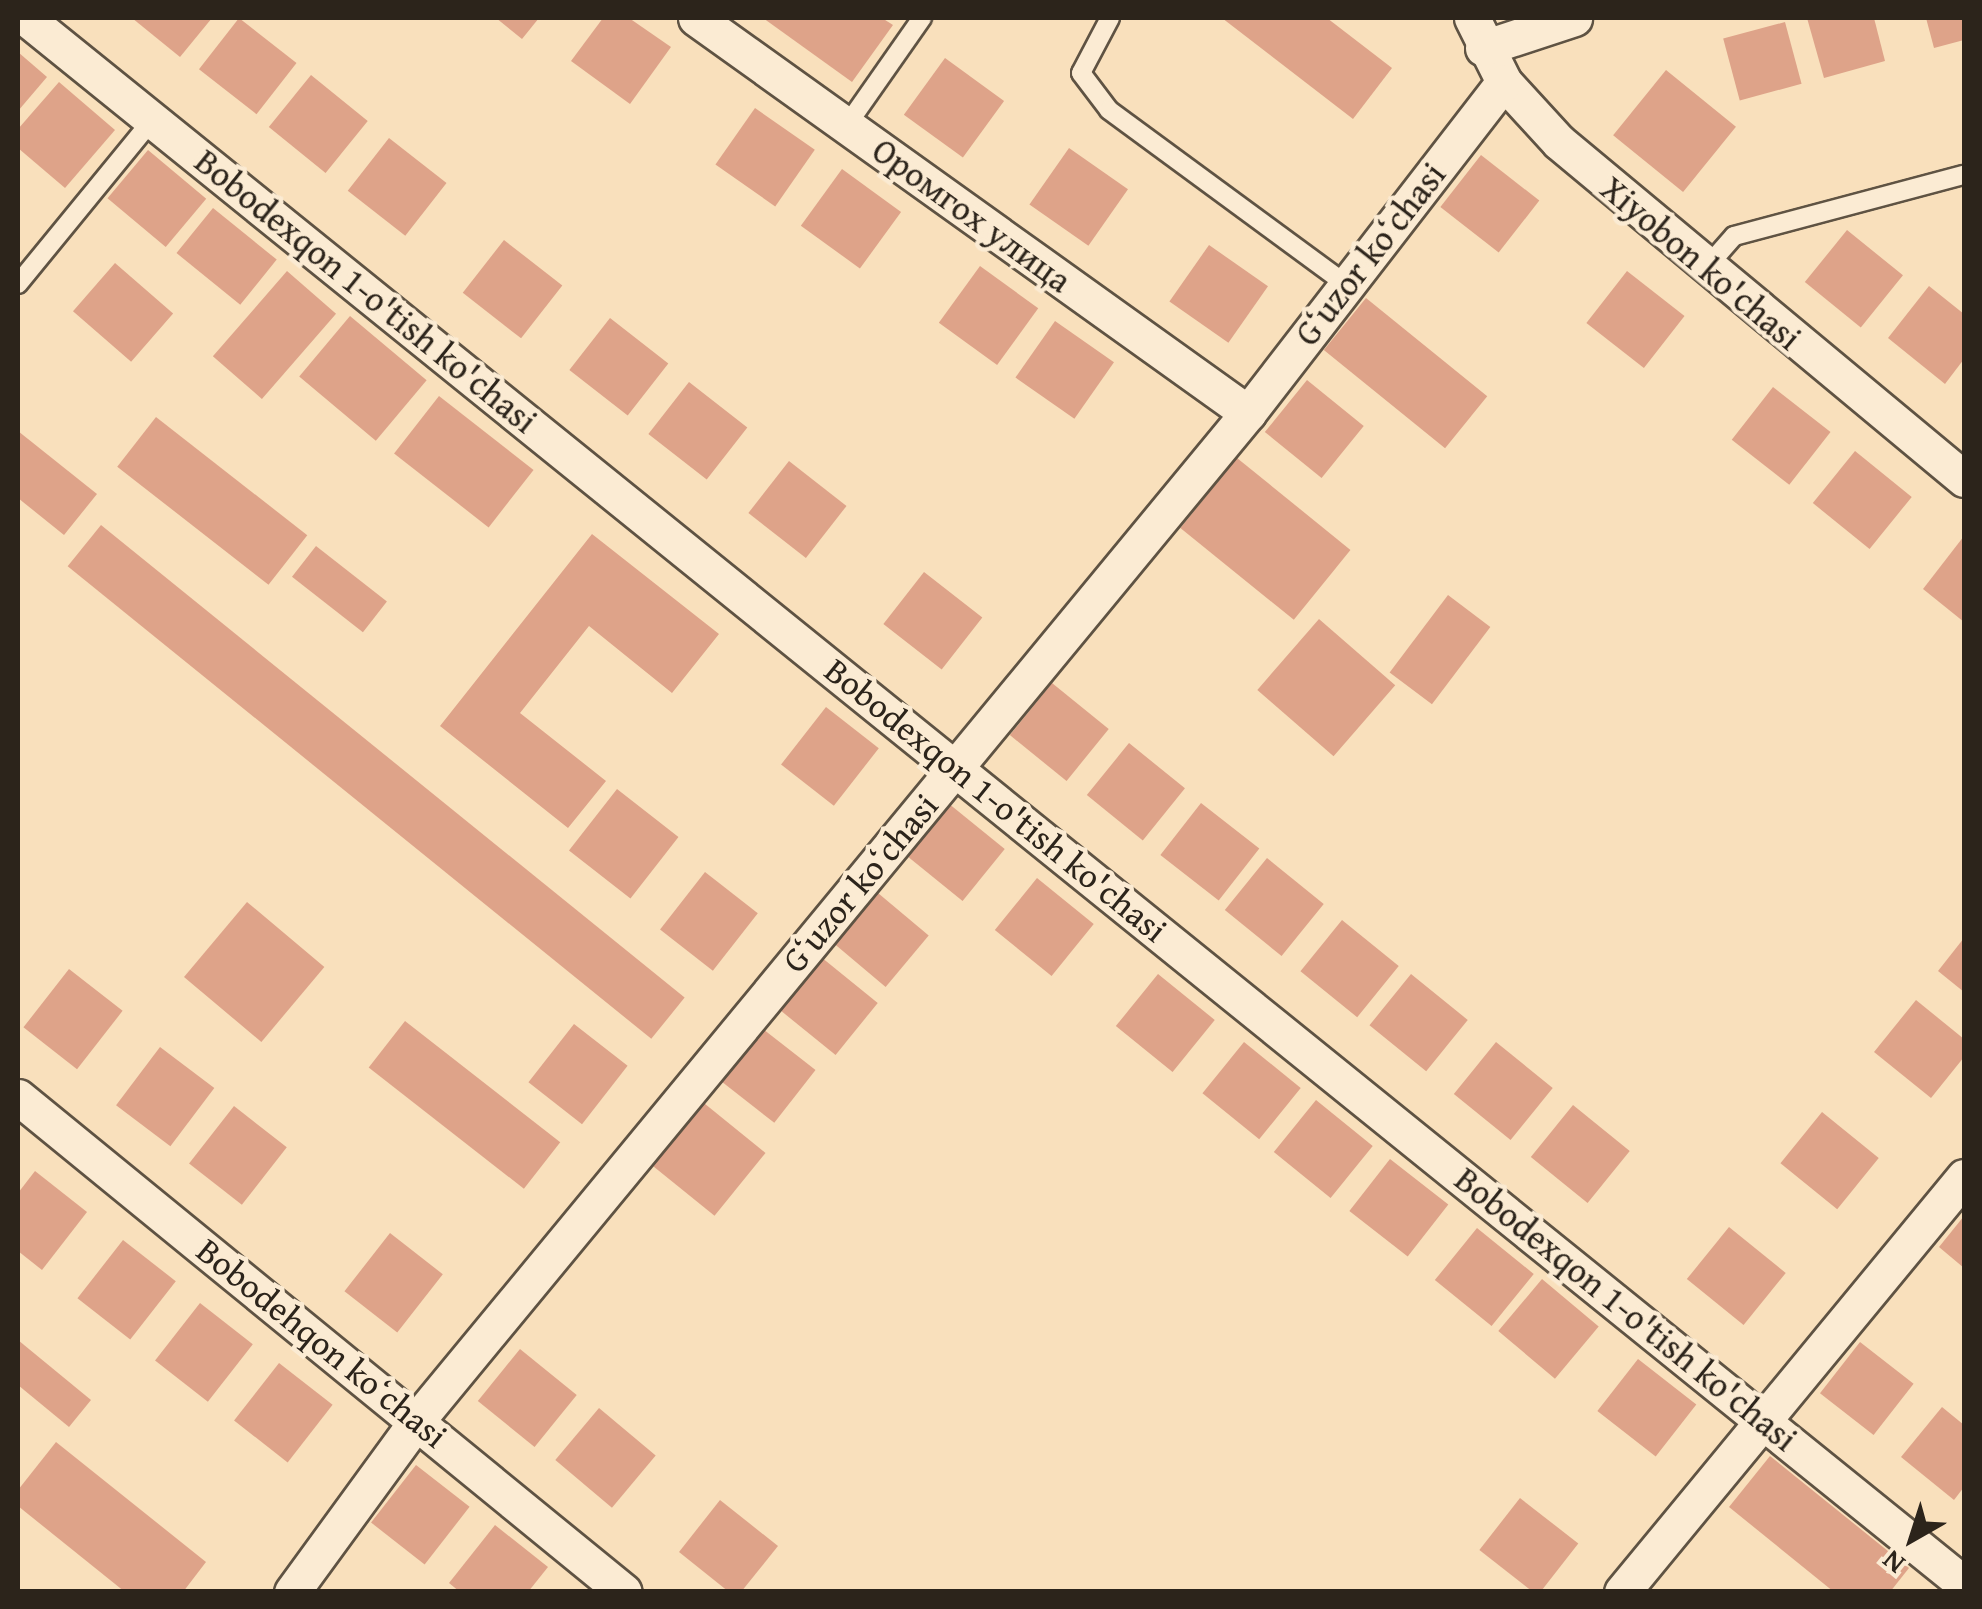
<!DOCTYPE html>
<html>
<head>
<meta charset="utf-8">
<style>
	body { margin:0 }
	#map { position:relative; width:1982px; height:1609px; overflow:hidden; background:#f9e0bc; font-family:"Gentium Book Plus",serif }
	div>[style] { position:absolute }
	.building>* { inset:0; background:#dea389; transform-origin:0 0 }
	.roads { filter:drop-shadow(2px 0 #5f5343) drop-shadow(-2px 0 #5f5343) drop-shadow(0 2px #5f5343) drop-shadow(0 -2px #5f5343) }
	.lane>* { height:18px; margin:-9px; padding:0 9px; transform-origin:9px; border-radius:9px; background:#fbebd3 }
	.street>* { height:35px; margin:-17.5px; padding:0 17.5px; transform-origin:17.5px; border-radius:17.5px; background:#fbebd3 }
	span { translate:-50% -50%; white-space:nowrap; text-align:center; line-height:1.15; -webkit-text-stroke:9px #fbebd3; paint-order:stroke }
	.street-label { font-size:35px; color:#2c241b }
	.frame { position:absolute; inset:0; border:20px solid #2c241b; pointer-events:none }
	.north { position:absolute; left:1862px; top:1489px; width:100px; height:100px; -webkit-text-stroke:8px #fbebd3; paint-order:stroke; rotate:219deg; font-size:28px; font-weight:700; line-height:40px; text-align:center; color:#2c241b }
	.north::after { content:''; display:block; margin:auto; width:35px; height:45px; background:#2c241b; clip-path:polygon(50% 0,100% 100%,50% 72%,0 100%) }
</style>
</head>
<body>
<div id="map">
	<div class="building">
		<i style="clip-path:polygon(132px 18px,212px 18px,180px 57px)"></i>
		<i style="left:239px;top:18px;width:73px;height:65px;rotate:38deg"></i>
		<i style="clip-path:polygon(496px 18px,539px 18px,522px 39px)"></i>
		<i style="clip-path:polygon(603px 18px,629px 18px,671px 47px,630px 104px,571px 61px)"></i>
		<i style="clip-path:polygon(763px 18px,882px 18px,893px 25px,852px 82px)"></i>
		<i style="clip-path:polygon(1222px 18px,1327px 18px,1392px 68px,1353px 119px)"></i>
		<i style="clip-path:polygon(1807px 18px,1874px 18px,1885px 61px,1824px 78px)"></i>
		<i style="clip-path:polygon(1926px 18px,1964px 18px,1964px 40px,1934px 48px)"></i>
		<i style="left:1785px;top:22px;width:64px;height:64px;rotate:75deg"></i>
		<i style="clip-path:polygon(18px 52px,47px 77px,18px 111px)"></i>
		<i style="left:945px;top:58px;width:73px;height:70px;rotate:36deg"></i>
		<i style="left:1666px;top:70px;width:90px;height:84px;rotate:39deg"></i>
		<i style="left:311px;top:75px;width:73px;height:67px;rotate:39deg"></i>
		<i style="clip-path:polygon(59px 82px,115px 130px,65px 188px,18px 148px,18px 129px)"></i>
		<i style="left:755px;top:108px;width:73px;height:69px;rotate:35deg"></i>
		<i style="left:389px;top:138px;width:73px;height:67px;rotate:38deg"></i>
		<i style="left:1069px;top:148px;width:72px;height:69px;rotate:35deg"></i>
		<i style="left:148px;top:150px;width:76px;height:63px;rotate:40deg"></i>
		<i style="left:1481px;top:155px;width:74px;height:66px;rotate:38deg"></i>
		<i style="left:842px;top:169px;width:73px;height:70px;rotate:36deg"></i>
		<i style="left:213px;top:208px;width:82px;height:58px;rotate:39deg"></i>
		<i style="left:1847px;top:230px;width:72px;height:67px;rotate:39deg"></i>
		<i style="left:504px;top:240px;width:74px;height:67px;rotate:38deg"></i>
		<i style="left:1209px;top:245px;width:72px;height:69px;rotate:35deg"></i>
		<i style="left:115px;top:263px;width:77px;height:64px;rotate:41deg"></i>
		<i style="left:980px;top:266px;width:72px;height:70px;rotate:36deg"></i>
		<i style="left:287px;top:271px;width:65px;height:113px;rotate:41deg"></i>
		<i style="left:1627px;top:271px;width:73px;height:66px;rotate:38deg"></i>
		<i style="clip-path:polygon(1929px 286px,1964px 314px,1964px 359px,1945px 384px,1888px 338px)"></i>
		<i style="left:1366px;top:298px;width:156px;height:67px;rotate:39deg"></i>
		<i style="left:350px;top:316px;width:100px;height:79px;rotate:40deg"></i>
		<i style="left:610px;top:318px;width:74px;height:66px;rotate:38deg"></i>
		<i style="left:1055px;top:321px;width:72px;height:69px;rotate:35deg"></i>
		<i style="left:1307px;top:380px;width:73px;height:67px;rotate:39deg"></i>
		<i style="left:689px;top:382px;width:74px;height:66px;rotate:38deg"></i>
		<i style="left:1773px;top:387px;width:73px;height:67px;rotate:38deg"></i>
		<i style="left:439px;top:396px;width:120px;height:73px;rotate:38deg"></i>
		<i style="left:156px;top:417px;width:192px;height:63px;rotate:38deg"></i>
		<i style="clip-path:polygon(18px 431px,97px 494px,64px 535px,18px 498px)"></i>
		<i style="left:1855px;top:451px;width:73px;height:67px;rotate:39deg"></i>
		<i style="left:1237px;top:458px;width:146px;height:90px;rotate:39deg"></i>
		<i style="left:789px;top:461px;width:73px;height:66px;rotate:38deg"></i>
		<i style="left:101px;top:525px;width:751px;height:53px;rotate:39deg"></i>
		<i style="clip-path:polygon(592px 534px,719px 634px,672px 693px,589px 626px,520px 713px,606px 781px,568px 828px,440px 726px)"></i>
		<i style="clip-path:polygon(1964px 536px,1964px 622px,1923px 589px)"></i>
		<i style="left:316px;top:546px;width:90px;height:39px;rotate:38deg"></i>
		<i style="left:924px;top:572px;width:74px;height:66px;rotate:38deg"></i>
		<i style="left:1448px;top:595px;width:53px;height:97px;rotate:37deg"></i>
		<i style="left:1319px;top:619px;width:101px;height:94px;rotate:41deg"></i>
		<i style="left:1052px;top:683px;width:73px;height:67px;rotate:39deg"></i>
		<i style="left:826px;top:707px;width:67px;height:73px;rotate:38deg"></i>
		<i style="left:1129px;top:743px;width:72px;height:67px;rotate:39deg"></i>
		<i style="left:617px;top:789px;width:78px;height:78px;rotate:38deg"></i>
		<i style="left:948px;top:803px;width:73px;height:67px;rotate:39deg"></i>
		<i style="left:1201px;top:803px;width:74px;height:66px;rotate:38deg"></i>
		<i style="left:1267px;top:858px;width:73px;height:67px;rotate:39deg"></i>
		<i style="left:705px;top:872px;width:67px;height:73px;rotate:38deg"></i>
		<i style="left:1037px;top:878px;width:73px;height:67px;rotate:39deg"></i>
		<i style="left:872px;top:888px;width:74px;height:67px;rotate:40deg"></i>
		<i style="left:247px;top:902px;width:101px;height:98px;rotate:40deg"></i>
		<i style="left:1342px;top:920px;width:73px;height:66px;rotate:39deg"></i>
		<i style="clip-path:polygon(1964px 938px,1964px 992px,1938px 971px)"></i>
		<i style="left:821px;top:957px;width:73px;height:67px;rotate:39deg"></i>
		<i style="left:69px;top:969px;width:68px;height:74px;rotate:38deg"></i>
		<i style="left:1158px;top:974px;width:73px;height:67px;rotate:39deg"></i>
		<i style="left:1411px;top:974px;width:73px;height:66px;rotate:39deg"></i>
		<i style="clip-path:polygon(1916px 1000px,1964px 1039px,1964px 1057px,1931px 1098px,1874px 1052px)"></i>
		<i style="left:405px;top:1021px;width:197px;height:59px;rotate:38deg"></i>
		<i style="left:574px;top:1024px;width:68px;height:74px;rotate:38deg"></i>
		<i style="left:758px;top:1025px;width:73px;height:67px;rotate:38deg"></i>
		<i style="left:1244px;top:1042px;width:73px;height:66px;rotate:39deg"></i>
		<i style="left:1496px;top:1042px;width:73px;height:67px;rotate:39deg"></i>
		<i style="left:160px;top:1047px;width:68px;height:73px;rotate:37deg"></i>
		<i style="left:694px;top:1095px;width:92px;height:81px;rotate:39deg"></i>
		<i style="left:1316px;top:1100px;width:73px;height:67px;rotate:39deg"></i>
		<i style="left:1573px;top:1105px;width:73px;height:67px;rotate:39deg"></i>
		<i style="left:234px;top:1106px;width:67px;height:73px;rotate:38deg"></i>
		<i style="left:1822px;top:1112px;width:73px;height:66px;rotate:39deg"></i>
		<i style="left:1390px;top:1159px;width:74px;height:66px;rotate:38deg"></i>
		<i style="clip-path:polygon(35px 1171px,87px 1212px,42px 1270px,18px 1251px,18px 1193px)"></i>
		<i style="clip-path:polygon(1964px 1216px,1964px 1268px,1939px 1247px)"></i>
		<i style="left:1729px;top:1227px;width:73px;height:67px;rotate:39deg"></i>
		<i style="left:1477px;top:1228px;width:73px;height:67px;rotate:39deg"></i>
		<i style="left:390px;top:1233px;width:67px;height:74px;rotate:38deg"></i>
		<i style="left:123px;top:1240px;width:67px;height:74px;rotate:38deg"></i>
		<i style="left:1542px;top:1279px;width:74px;height:68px;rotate:40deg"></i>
		<i style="left:200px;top:1303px;width:67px;height:73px;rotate:38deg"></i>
		<i style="clip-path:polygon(18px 1340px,91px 1400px,69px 1427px,18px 1385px)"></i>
		<i style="left:1860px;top:1342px;width:68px;height:65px;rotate:38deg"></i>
		<i style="left:520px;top:1349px;width:73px;height:67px;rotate:39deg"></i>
		<i style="left:1638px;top:1359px;width:74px;height:66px;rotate:38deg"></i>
		<i style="left:279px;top:1363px;width:68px;height:73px;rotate:38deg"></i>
		<i style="clip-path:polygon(1942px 1407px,1964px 1425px,1964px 1487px,1954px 1500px,1901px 1457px)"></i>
		<i style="left:599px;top:1408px;width:74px;height:68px;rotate:40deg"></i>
		<i style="clip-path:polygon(56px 1442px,206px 1562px,183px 1592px,125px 1592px,18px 1506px,18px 1490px)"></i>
		<i style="clip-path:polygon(1770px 1456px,1909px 1568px,1890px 1592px,1834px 1592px,1729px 1507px)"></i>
		<i style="left:416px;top:1465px;width:68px;height:73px;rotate:38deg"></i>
		<i style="left:1520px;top:1498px;width:74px;height:66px;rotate:38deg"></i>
		<i style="clip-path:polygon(720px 1500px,778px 1546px,741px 1592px,729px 1592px,679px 1552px)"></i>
		<i style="clip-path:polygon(495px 1525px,548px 1567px,528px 1592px,460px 1592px,449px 1583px)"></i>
	</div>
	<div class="roads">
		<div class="lane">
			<i style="left:1110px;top:18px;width:62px;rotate:117.8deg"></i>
			<i style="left:1081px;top:73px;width:46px;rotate:52.9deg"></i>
			<i style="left:1109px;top:110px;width:294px;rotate:36.3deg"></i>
			<i style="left:847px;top:125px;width:131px;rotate:-55deg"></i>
			<i style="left:1705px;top:269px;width:44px;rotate:-48.7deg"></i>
			<i style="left:1734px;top:236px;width:238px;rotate:-14.9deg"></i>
			<i style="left:18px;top:284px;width:213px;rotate:-50.7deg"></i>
		</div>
		<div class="street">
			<i style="left:26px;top:18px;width:2492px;rotate:38.94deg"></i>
			<i style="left:696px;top:18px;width:679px;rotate:35.59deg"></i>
			<i style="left:1472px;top:18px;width:72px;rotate:63.4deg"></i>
			<i style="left:1504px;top:82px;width:81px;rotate:47.5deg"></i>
			<i style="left:1559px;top:142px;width:527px;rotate:39.76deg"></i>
			<i style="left:1483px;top:48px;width:96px;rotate:-18.2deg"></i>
			<i style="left:18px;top:1097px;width:782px;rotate:39.24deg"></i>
			<i style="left:292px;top:1592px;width:214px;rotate:-53.9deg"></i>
			<i style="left:418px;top:1419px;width:1304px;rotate:-50.48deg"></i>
			<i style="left:1248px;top:413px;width:418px;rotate:-52.3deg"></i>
			<i style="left:1622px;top:1592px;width:538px;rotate:-50.51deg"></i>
		</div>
	</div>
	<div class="street-label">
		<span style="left:972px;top:215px;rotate:36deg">Оромгох улица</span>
		<span style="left:1370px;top:254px;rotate:-52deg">Gʻuzor koʻchasi</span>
		<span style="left:1701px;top:263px;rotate:40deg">Xiyobon ko'chasi</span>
		<span style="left:366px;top:291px;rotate:39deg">Bobodexqon 1-o'tish ko'chasi</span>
		<span style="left:996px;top:800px;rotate:39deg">Bobodexqon 1-o'tish ko'chasi</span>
		<span style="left:860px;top:883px;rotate:-50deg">Gʻuzor koʻchasi</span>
		<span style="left:1626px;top:1309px;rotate:39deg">Bobodexqon 1-o'tish ko'chasi</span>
		<span style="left:322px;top:1343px;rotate:39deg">Bobodehqon koʻchasi</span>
	</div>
	<div class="frame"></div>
	<div class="north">N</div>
</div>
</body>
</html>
